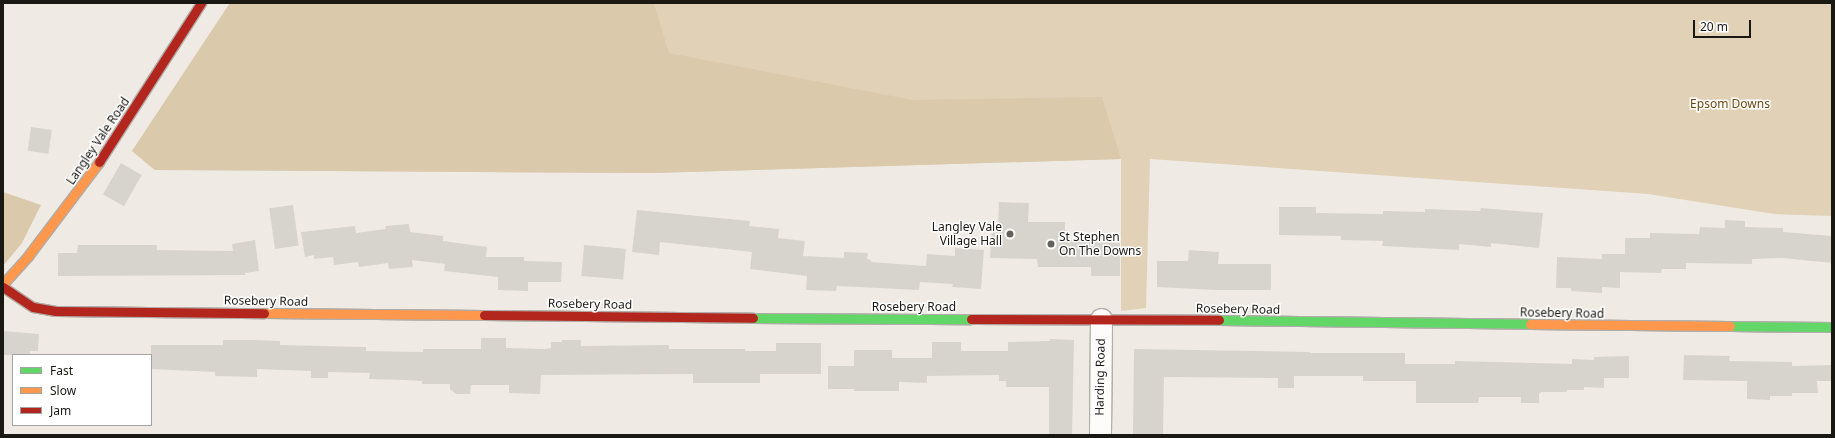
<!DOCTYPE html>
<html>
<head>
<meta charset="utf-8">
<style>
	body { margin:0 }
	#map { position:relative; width:1835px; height:438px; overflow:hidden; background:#efebe4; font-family:"Noto Sans",sans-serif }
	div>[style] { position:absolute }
	.green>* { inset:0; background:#e1d1b7 }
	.forest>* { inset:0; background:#dbc9ac }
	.building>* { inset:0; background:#d7d4ce; transform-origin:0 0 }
	.roads { filter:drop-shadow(1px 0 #b1ada8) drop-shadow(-1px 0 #b1ada8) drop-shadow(0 1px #b1ada8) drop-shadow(0 -1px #b1ada8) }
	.street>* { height:21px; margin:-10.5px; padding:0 10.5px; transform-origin:10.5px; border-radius:10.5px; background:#fdfcfb }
	.fast>* { height:9px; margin:-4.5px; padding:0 4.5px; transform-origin:4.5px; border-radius:4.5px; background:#63d668 }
	.slow>* { height:9px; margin:-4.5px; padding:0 4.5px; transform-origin:4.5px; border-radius:4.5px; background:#ff974d }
	.jam>* { height:9px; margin:-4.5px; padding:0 4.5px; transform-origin:4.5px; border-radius:4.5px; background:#b3261e }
	.dots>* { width:11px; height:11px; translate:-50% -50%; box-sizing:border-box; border:2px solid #fff; border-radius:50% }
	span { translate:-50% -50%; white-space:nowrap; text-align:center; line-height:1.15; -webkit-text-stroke:3px #fff; paint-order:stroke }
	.park-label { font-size:12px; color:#684912 }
	.street-label { font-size:12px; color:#1a1813 }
	.poi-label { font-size:12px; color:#1a1813 }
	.right { translate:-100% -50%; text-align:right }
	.left { translate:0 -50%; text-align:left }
	.frame { position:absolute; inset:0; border:4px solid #1a1813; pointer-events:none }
	.legend { position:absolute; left:12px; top:354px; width:140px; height:72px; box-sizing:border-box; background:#fff; border:1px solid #a3a3a1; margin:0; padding:5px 7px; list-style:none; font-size:12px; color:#1a1813 }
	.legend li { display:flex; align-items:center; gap:8px; height:20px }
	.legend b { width:20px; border:1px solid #a3a3a1 }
	.scale { position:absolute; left:1693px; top:20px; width:58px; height:18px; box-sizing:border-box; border:2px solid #1a1813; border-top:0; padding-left:5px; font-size:12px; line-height:14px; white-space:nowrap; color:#1a1813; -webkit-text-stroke:3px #fff; paint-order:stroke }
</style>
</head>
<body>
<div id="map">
	<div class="green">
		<i style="clip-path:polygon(230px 3px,1832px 3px,1832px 216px,1774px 214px,1648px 194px,1150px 159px,1146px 308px,1121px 311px,1121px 159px,652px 173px,155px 170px,132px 151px)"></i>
	</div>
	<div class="forest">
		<i style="clip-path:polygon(230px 3px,654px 3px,669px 53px,913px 100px,1102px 97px,1121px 159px,652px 173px,155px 170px,132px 151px)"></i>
		<i style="clip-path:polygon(3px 192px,41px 205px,22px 243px,3px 266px)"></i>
	</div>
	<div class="building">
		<i style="left:31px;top:127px;width:21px;height:24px;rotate:8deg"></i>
		<i style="left:121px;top:163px;width:24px;height:36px;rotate:30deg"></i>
		<i style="clip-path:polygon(999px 202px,1029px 203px,1028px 222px,1065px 222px,1065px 240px,1120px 239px,1120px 276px,1091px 276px,1091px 267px,1038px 267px,1037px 259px,990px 258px,992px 229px,998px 229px)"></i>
		<i style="left:293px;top:205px;width:41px;height:24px;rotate:82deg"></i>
		<i style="clip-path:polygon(1279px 207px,1316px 207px,1316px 213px,1383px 214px,1383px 211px,1425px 212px,1425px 209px,1480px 211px,1481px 208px,1543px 213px,1539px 248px,1491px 243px,1491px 247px,1459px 244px,1459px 250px,1382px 246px,1383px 241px,1341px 240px,1341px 236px,1279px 235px)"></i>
		<i style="clip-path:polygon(637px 210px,750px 221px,749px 226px,779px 229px,778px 238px,805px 241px,803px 256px,844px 258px,844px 252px,868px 253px,867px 259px,871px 260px,871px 262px,926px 266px,927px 254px,955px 256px,955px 248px,984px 250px,981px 289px,952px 287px,953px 284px,920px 282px,919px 290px,837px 286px,836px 291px,806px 290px,807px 276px,750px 269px,752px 252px,660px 242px,659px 255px,632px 252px)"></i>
		<i style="clip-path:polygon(1725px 220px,1745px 221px,1745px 227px,1783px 228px,1783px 232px,1832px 236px,1832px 263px,1783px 258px,1752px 259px,1752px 264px,1686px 263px,1686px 269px,1662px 269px,1661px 273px,1620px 272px,1620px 288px,1602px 287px,1602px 293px,1571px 291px,1571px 288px,1556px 288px,1557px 257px,1602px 259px,1602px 254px,1625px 254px,1625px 238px,1650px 238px,1650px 233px,1699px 234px,1700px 227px,1725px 228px)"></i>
		<i style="clip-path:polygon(409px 224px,410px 232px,443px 236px,443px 241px,487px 247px,486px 257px,524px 257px,524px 261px,562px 262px,561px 282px,528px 282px,528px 291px,498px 290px,498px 277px,444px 271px,445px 264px,412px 260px,413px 267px,389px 269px,388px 263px,359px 267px,358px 262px,334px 265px,333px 257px,314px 259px,314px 255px,305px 257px,301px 232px,355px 226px,356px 233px,386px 229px,385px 226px)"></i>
		<i style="clip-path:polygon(255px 240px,259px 271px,245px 273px,245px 275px,58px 276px,58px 253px,77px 253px,78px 245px,157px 245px,157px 250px,233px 251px,232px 244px)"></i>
		<i style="left:584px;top:245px;width:42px;height:31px;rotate:5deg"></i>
		<i style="clip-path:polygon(1189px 250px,1219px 252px,1218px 264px,1271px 264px,1271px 290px,1216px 290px,1157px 287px,1157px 261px,1188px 261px)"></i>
		<i style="clip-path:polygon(3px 331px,39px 334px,38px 351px,30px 351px,30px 355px,3px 355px)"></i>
		<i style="clip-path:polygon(481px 338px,506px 338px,506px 348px,545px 349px,551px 348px,551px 342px,562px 342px,562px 340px,581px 340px,581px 346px,669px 345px,669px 349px,745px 349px,745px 351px,776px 351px,776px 343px,821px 343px,821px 374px,760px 374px,760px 383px,693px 383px,693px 374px,541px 375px,540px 394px,509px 393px,509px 385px,471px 385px,470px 394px,456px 394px,450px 389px,450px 384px,422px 384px,422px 381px,405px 380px,369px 379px,370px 373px,328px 372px,328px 378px,311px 378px,311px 371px,257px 369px,257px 377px,215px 376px,215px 372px,151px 369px,151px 345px,223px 345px,223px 340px,251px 340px,280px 341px,280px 345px,366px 347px,366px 351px,423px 352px,423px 349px,481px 349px)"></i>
		<i style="clip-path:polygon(1050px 339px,1074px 340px,1072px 435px,1049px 435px,1049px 387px,1006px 387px,1006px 381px,999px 381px,999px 375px,927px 376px,927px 383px,899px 382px,899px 391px,854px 391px,854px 389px,828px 389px,828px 366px,854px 366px,854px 350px,892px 350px,892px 358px,932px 358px,932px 342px,961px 342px,961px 351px,1008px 351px,1008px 342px,1050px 341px)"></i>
		<i style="clip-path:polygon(1134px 349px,1310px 352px,1310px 353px,1405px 353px,1405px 364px,1455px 364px,1455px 361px,1572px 364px,1572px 359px,1594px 360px,1594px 357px,1629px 356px,1629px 378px,1604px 378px,1604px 388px,1584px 387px,1584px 390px,1567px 390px,1567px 392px,1541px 392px,1539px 394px,1539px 403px,1521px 403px,1521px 397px,1479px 397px,1478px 403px,1416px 403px,1416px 381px,1363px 381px,1363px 376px,1294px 376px,1294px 388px,1278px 388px,1278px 378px,1164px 377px,1163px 435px,1133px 434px)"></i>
		<i style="clip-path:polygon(1684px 355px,1730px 356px,1729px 361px,1792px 362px,1792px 366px,1832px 365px,1832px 381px,1817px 381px,1818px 393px,1792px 393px,1792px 396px,1770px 396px,1770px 400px,1747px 399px,1747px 381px,1683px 380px)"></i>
	</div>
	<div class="roads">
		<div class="street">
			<i style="left:1100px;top:435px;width:116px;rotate:-89.5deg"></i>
		</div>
		<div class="fast">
			<i style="left:753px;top:318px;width:218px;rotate:0.3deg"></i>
			<i style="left:1219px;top:320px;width:311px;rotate:0.7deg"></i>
			<i style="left:1730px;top:326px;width:102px;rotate:0.6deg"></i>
		</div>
		<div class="slow">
			<i style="left:3px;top:284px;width:38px;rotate:-48deg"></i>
			<i style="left:28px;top:256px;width:118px;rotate:-52.9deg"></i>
			<i style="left:264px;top:313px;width:220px;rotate:0.5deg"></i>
			<i style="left:1530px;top:324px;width:200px;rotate:0.6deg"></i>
		</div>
		<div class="jam">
			<i style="left:99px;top:162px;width:189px;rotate:-57.3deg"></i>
			<i style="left:3px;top:287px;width:36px;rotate:34deg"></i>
			<i style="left:33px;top:307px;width:23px;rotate:10deg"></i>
			<i style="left:56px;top:311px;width:208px;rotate:0.6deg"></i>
			<i style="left:484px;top:315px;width:269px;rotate:0.6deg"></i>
			<i style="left:971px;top:319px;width:248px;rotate:0.2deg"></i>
		</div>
	</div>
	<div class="dots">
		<i style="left:1010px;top:234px;background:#65625c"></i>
		<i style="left:1051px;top:244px;background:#65625c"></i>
	</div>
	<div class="park-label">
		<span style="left:1730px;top:104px">Epsom Downs</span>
	</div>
	<div class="street-label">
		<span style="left:98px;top:141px;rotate:-56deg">Langley Vale Road</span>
		<span style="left:266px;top:301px;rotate:1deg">Rosebery Road</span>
		<span style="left:590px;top:304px;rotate:1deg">Rosebery Road</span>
		<span style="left:914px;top:307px">Rosebery Road</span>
		<span style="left:1238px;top:309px;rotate:1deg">Rosebery Road</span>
		<span style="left:1562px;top:313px;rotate:1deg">Rosebery Road</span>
		<span style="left:1100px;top:377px;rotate:-89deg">Harding Road</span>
	</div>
	<div class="poi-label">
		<span class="right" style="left:1002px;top:234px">Langley Vale<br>Village Hall</span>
		<span class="left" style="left:1059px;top:244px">St Stephen<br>On The Downs</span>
	</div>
	<div class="frame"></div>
	<ul class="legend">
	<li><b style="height:5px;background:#63d668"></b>Fast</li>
	<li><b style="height:5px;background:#ff974d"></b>Slow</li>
	<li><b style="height:5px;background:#b3261e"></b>Jam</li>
	</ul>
	<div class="scale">20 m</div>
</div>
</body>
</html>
